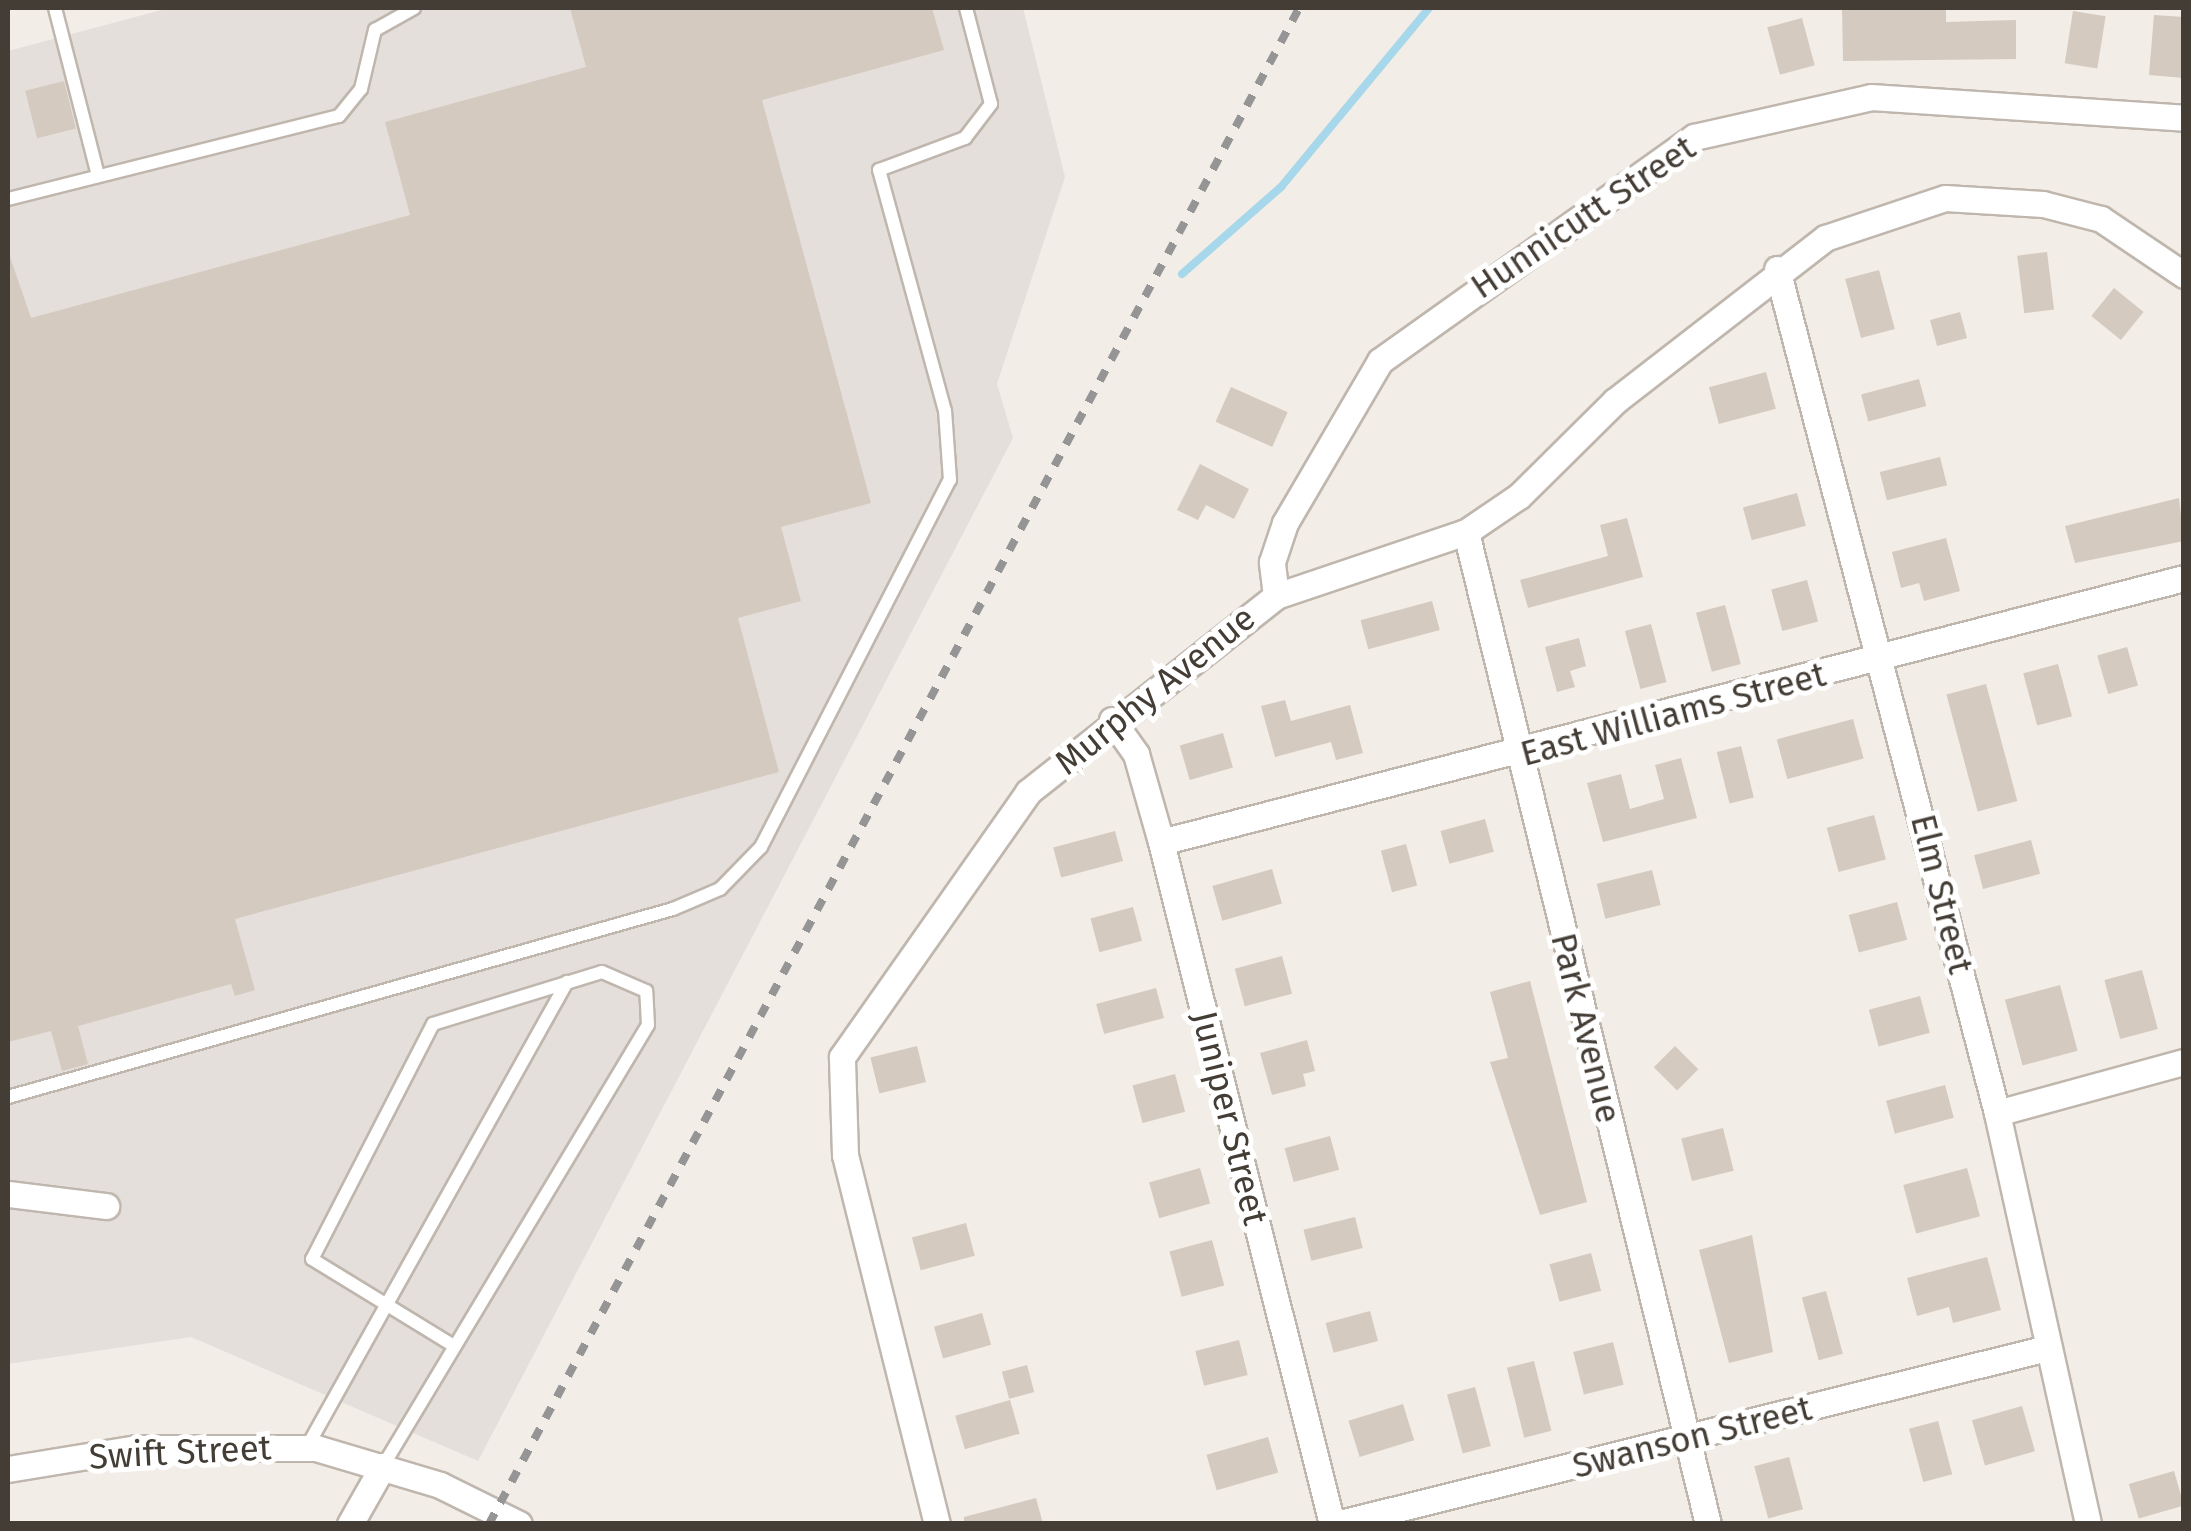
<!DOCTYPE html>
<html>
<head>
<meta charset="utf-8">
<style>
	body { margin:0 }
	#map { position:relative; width:2191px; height:1531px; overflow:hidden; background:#f2ede6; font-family:"Fira Sans",sans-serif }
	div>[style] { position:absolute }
	.industrial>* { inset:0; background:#e4dfdb }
	.stream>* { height:8px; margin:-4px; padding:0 4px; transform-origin:4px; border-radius:4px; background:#a7d7ea }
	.building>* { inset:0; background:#d5cac0; transform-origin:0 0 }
	.roads { filter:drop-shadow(2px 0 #bfb6ad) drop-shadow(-2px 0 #bfb6ad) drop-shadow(0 2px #bfb6ad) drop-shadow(0 -2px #bfb6ad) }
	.lane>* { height:12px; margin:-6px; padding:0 6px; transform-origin:6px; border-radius:6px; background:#fff }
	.street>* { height:25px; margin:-12.5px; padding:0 12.5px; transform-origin:12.5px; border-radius:12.5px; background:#fff }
	.rail>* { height:8px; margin-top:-4px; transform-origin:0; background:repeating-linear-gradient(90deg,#959595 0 12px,transparent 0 24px) }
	span { translate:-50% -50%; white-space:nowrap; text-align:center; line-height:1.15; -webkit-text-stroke:10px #fff; paint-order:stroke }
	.street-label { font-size:35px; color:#443d36 }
	.frame { position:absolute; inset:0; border:10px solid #443d36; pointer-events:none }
</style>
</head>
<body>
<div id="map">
	<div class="industrial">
		<i style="clip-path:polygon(169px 8px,1023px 8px,1065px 177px,997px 384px,1013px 438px,478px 1461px,191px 1337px,8px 1364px,8px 51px)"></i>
	</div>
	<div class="stream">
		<i style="left:1182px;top:274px;width:132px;rotate:-41.3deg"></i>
		<i style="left:1281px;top:187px;width:232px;rotate:-50.4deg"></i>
	</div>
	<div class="building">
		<i style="clip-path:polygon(570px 8px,932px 8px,944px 50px,762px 100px,871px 503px,781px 527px,801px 601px,738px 618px,779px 772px,235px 919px,255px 990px,235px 996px,231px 984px,78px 1026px,88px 1064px,62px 1071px,51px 1031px,8px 1042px,8px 251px,31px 318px,410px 215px,385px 122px,586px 67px)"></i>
		<i style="clip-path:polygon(1946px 9px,1946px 22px,2016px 20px,2016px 59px,1843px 61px,1842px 10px)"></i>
		<i style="left:2073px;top:11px;width:33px;height:53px;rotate:9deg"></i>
		<i style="clip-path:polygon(2154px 15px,2184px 17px,2184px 78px,2149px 75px)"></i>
		<i style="left:1802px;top:18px;width:49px;height:36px;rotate:75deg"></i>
		<i style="left:64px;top:81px;width:49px;height:40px;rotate:76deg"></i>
		<i style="left:2047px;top:252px;width:58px;height:30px;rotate:83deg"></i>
		<i style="left:1879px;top:270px;width:61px;height:35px;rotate:75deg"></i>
		<i style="left:2114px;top:288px;width:38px;height:36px;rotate:39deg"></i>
		<i style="left:1960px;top:312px;width:27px;height:31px;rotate:75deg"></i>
		<i style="left:1766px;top:372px;width:38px;height:59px;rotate:75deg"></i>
		<i style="left:1919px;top:379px;width:28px;height:60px;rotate:75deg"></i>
		<i style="left:1231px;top:387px;width:62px;height:38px;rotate:24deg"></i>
		<i style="left:1940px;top:457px;width:29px;height:62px;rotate:76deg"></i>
		<i style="clip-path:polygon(1200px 464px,1249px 489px,1234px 519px,1206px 505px,1198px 520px,1177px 510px)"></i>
		<i style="left:1797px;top:493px;width:34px;height:56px;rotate:75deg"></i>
		<i style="clip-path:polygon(2179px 498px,2184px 541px,2075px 563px,2065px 526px)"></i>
		<i style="clip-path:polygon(1627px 518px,1643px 577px,1528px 608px,1520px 580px,1608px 556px,1600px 525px)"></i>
		<i style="clip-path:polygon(1946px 538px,1960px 591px,1924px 601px,1919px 583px,1901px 588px,1892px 552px)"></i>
		<i style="left:1807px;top:580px;width:43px;height:37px;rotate:75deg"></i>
		<i style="left:1432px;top:601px;width:30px;height:74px;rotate:75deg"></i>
		<i style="left:1725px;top:605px;width:61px;height:30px;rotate:75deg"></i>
		<i style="left:1651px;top:624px;width:60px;height:27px;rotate:75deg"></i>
		<i style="clip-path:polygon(1579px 638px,1586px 666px,1570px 671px,1575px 687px,1557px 692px,1545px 647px)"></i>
		<i style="left:2127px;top:647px;width:40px;height:31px;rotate:74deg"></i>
		<i style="left:2058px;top:664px;width:54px;height:36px;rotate:75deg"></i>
		<i style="left:1986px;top:684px;width:121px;height:41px;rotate:75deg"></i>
		<i style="clip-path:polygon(1285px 700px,1291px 721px,1350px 705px,1363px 753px,1336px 760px,1331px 742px,1275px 757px,1261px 706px)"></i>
		<i style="left:1853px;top:719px;width:41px;height:79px;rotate:75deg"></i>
		<i style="left:1223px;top:733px;width:36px;height:45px;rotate:74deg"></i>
		<i style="left:1741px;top:746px;width:53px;height:25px;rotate:76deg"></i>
		<i style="clip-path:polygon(1681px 758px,1697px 818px,1603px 842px,1587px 783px,1621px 774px,1630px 809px,1664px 799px,1655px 765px)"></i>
		<i style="left:1874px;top:815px;width:46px;height:49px;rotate:75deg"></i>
		<i style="left:1485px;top:819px;width:34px;height:46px;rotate:75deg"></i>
		<i style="left:1115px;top:831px;width:31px;height:64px;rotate:75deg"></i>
		<i style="left:2031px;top:840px;width:35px;height:59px;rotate:75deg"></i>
		<i style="left:1406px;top:844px;width:43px;height:26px;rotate:75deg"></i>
		<i style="left:1272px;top:869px;width:36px;height:62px;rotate:74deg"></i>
		<i style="left:1652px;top:870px;width:36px;height:57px;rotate:76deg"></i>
		<i style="left:1897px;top:902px;width:39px;height:50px;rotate:75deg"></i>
		<i style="left:1133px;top:907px;width:35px;height:44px;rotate:75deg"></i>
		<i style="left:1282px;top:956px;width:39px;height:49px;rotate:75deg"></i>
		<i style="left:2142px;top:970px;width:61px;height:39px;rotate:75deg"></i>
		<i style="clip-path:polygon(1530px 981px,1587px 1202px,1540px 1215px,1490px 1062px,1508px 1058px,1490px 992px)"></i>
		<i style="left:2060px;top:985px;width:68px;height:57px;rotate:75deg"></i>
		<i style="left:1156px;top:988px;width:31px;height:62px;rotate:75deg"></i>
		<i style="left:1920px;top:996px;width:38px;height:53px;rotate:75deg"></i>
		<i style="clip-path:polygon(1307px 1040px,1315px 1071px,1303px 1074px,1306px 1086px,1272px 1095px,1260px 1053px)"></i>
		<i style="left:917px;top:1046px;width:37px;height:48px;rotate:76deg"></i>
		<i style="left:1675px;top:1046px;width:33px;height:30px;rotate:45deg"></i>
		<i style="left:1175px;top:1074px;width:39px;height:44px;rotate:75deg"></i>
		<i style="left:1945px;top:1085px;width:34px;height:61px;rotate:75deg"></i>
		<i style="left:1723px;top:1128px;width:44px;height:43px;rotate:76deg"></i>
		<i style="left:1330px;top:1136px;width:35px;height:47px;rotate:75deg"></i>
		<i style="left:1200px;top:1168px;width:37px;height:53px;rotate:74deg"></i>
		<i style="left:1967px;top:1168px;width:50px;height:66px;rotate:75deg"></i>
		<i style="left:1355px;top:1217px;width:32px;height:53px;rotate:76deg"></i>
		<i style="left:966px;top:1223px;width:34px;height:56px;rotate:75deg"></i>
		<i style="clip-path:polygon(1752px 1235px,1773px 1352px,1729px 1363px,1699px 1250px)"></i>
		<i style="left:1212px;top:1240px;width:47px;height:44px;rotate:75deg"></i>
		<i style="left:1591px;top:1253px;width:39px;height:43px;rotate:75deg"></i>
		<i style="clip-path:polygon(1987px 1257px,2001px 1310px,1953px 1323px,1949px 1307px,1917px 1316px,1907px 1278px)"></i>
		<i style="left:1826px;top:1291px;width:65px;height:25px;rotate:75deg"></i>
		<i style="left:1370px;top:1311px;width:31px;height:46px;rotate:75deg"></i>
		<i style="left:982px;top:1313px;width:33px;height:50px;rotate:74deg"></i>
		<i style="left:1239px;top:1340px;width:36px;height:45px;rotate:76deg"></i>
		<i style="left:1613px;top:1342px;width:44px;height:41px;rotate:76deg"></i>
		<i style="left:1534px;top:1361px;width:72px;height:28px;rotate:76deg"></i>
		<i style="left:1027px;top:1365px;width:28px;height:26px;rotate:75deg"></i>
		<i style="left:1475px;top:1387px;width:61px;height:29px;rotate:75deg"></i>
		<i style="left:1010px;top:1400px;width:35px;height:57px;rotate:74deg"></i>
		<i style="left:1403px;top:1404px;width:38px;height:57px;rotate:73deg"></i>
		<i style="left:2022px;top:1406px;width:47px;height:52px;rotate:74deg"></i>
		<i style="left:1938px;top:1421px;width:55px;height:30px;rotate:75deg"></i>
		<i style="left:1268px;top:1437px;width:37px;height:64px;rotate:74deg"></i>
		<i style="left:1789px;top:1457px;width:54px;height:36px;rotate:75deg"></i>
		<i style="left:2174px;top:1471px;width:36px;height:47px;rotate:74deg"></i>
		<i style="clip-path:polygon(1036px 1498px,1043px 1524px,964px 1524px,964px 1517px)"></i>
	</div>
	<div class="roads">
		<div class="lane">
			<i style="left:55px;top:8px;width:168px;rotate:75.6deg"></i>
			<i style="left:8px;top:199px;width:341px;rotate:-14.1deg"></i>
			<i style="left:339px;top:116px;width:35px;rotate:-51deg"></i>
			<i style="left:361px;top:89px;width:61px;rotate:-76.7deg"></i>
			<i style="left:375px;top:30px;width:45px;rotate:-29.4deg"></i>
			<i style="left:8px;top:1097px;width:691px;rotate:-15.79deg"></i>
			<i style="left:673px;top:909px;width:51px;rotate:-23.1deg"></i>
			<i style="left:720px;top:889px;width:59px;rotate:-45.7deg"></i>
			<i style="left:761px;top:847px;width:413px;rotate:-62.8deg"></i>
			<i style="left:950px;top:480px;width:69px;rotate:-94.1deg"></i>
			<i style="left:945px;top:411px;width:250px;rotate:-105.3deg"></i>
			<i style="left:879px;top:170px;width:92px;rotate:-20.4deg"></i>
			<i style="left:965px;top:138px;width:43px;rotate:-52.6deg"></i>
			<i style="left:991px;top:104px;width:99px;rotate:-104.6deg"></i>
			<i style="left:307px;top:1447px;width:533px;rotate:-60.79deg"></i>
			<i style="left:383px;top:1466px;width:514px;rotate:-59deg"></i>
			<i style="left:648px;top:1025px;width:34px;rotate:-93deg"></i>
			<i style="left:646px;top:991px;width:48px;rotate:-156.6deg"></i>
			<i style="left:602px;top:972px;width:177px;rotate:162.9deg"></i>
			<i style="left:433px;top:1024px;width:264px;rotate:117.2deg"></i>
			<i style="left:312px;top:1259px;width:167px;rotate:31.5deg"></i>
		</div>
		<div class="street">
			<i style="left:1777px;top:269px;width:872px;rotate:75.39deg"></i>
			<i style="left:1997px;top:1113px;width:421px;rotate:77.5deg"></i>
			<i style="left:1466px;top:532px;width:1021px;rotate:76.29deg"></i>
			<i style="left:1276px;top:596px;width:34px;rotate:-97deg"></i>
			<i style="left:1272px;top:562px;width:41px;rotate:-71.6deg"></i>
			<i style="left:1285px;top:523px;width:188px;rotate:-59.6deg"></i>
			<i style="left:1380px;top:361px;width:386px;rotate:-35.5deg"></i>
			<i style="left:1694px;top:137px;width:181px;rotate:-12.7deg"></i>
			<i style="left:1871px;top:97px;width:314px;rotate:3.8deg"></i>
			<i style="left:1112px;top:720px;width:42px;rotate:54.8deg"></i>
			<i style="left:1136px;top:754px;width:91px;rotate:74.1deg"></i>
			<i style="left:1161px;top:842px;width:703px;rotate:75.92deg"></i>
			<i style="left:1161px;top:842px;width:1057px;rotate:-14.47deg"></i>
			<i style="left:1997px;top:1113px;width:194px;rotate:-15.3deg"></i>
			<i style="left:8px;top:1194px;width:99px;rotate:7deg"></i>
			<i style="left:8px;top:1469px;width:130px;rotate:-9.3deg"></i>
			<i style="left:136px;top:1448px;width:180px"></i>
			<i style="left:316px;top:1448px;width:129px;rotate:16.6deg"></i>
			<i style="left:440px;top:1485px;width:88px;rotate:26.3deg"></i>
			<i style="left:350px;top:1524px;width:67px;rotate:-60.4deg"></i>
			<i style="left:937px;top:1524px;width:380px;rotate:-104deg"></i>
			<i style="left:845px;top:1155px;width:98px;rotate:-91.8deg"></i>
			<i style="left:842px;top:1057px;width:324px;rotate:-54.9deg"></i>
			<i style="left:1028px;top:792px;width:316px;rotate:-38.3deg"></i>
			<i style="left:1276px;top:596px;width:200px;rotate:-18.6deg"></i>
			<i style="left:1466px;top:532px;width:64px;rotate:-34.2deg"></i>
			<i style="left:1519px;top:496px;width:135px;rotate:-44.7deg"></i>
			<i style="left:1615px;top:401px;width:266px;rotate:-37.8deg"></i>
			<i style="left:1825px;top:238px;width:126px;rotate:-18.4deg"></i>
			<i style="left:1945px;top:198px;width:98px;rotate:3.5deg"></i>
			<i style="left:2043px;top:204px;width:60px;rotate:14.5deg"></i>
			<i style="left:2101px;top:219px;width:100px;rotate:34deg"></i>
			<i style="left:1336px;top:1524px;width:732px;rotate:-13.9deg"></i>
		</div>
	</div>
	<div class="rail">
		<i style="left:489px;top:1524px;width:1719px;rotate:-61.88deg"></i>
	</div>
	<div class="street-label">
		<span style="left:1583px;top:217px;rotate:-34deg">Hunnicutt Street</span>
		<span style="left:1155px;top:690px;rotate:-39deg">Murphy Avenue</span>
		<span style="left:1673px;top:714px;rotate:-15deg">East Williams Street</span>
		<span style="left:1942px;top:894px;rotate:76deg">Elm Street</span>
		<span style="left:1586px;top:1028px;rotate:76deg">Park Avenue</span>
		<span style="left:1230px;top:1118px;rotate:76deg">Juniper Street</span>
		<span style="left:1692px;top:1437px;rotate:-14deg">Swanson Street</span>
		<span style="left:180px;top:1452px;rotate:-3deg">Swift Street</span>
	</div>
	<div class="frame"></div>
</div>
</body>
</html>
